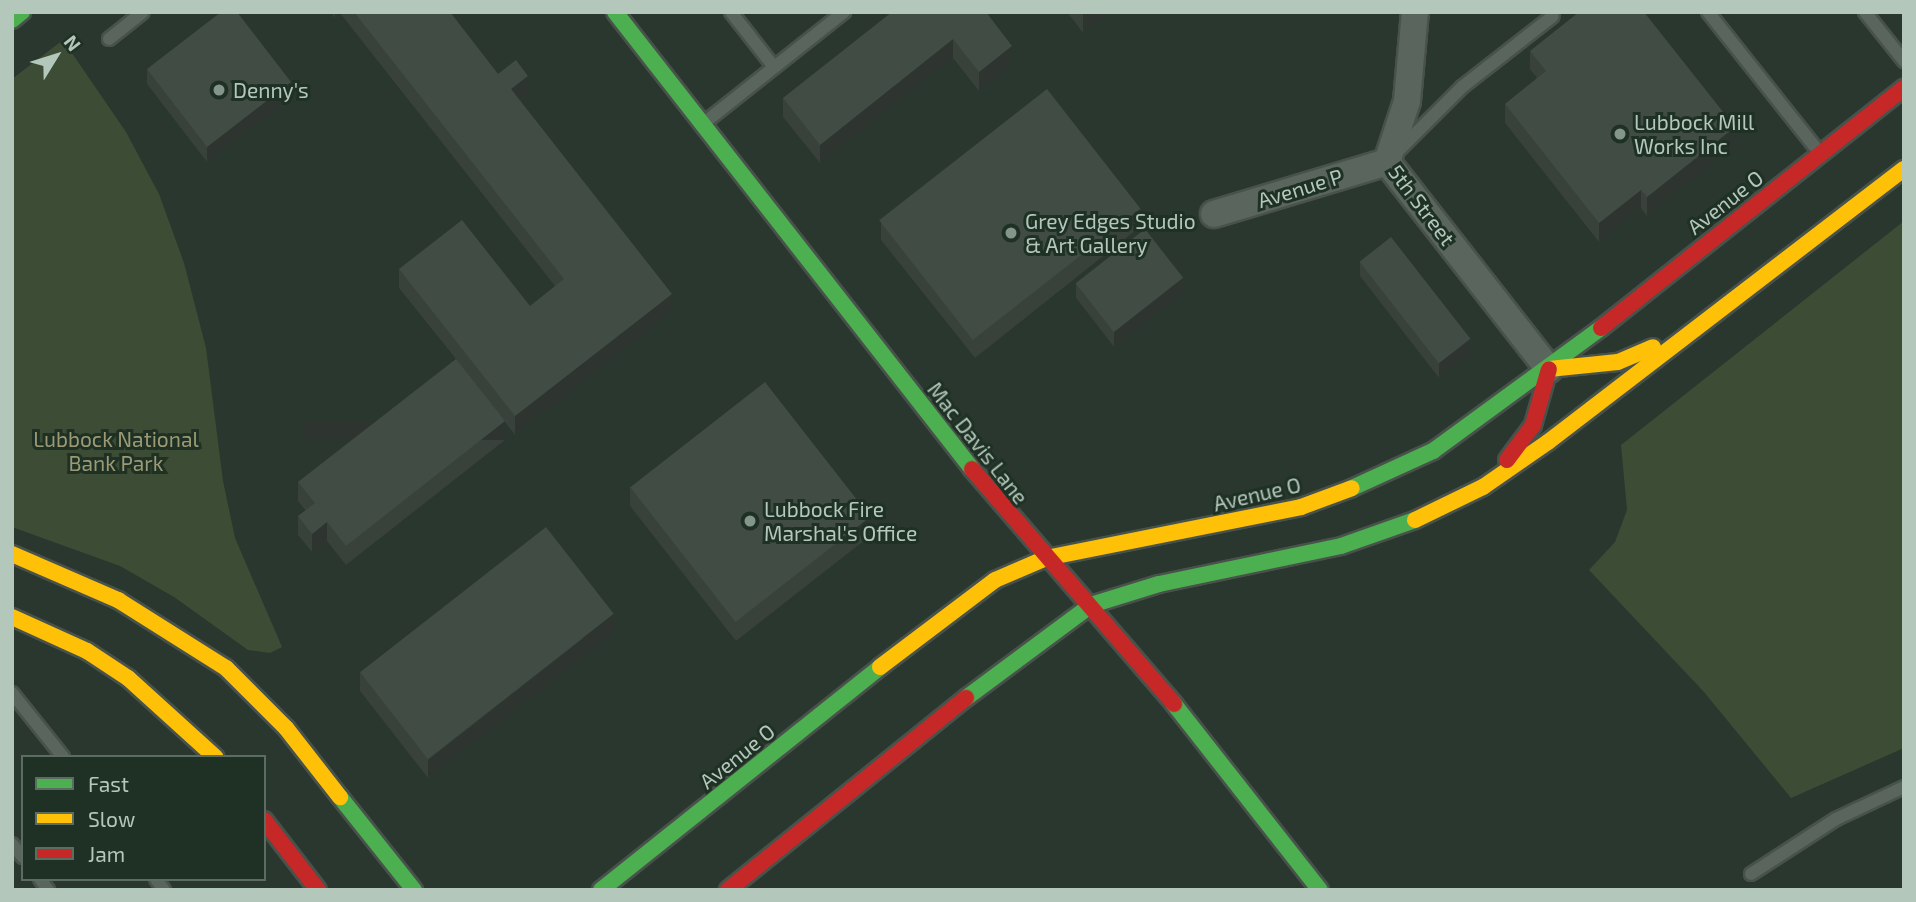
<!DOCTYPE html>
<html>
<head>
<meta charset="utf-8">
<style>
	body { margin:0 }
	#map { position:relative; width:1916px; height:902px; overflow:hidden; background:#2a372e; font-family:"Exo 2",sans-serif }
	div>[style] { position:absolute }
	.green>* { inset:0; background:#3d4c34 }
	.roads { filter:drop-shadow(2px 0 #48524b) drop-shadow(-2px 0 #48524b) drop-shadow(0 2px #48524b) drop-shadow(0 -2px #48524b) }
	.lane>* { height:12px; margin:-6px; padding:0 6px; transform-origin:6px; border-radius:6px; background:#5a655d }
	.street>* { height:26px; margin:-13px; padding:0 13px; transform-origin:13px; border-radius:13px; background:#5a655d }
	.fast>* { height:16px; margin:-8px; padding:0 8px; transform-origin:8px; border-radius:8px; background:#4caf50 }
	.slow>* { height:16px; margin:-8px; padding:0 8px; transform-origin:8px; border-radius:8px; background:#ffc107 }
	.jam>* { height:16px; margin:-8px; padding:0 8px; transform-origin:8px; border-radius:8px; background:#c62828 }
	.wall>* { inset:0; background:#38413a }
	.shaded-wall>* { inset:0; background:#2e3530; transform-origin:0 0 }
	.building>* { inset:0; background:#414c44; transform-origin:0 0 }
	.dots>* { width:19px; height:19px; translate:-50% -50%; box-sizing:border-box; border:4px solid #1e3124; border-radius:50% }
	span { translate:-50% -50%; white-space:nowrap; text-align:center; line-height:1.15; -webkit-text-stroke:6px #1e3124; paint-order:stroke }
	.poi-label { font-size:21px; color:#b4c7bb }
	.left { translate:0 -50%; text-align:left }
	.street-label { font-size:21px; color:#b4c7bb }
	.park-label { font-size:21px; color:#9c9a74 }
	.frame { position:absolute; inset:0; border:14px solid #b4c7bb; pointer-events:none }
	.legend { position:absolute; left:21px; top:755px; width:245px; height:126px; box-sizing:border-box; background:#1e3124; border:2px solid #5a6d60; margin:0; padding:9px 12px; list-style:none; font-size:21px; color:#b4c7bb }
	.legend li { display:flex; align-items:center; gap:14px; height:35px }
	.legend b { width:35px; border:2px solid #5a6d60 }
	.north { position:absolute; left:21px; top:21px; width:70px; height:70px; -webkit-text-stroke:5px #1e3124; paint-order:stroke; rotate:52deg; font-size:19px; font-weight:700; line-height:28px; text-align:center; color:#b4c7bb }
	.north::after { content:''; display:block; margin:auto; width:24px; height:32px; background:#b4c7bb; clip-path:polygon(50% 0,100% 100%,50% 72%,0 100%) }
</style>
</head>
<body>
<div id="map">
	<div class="green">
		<i style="clip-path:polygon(63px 40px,126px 132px,159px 194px,184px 263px,206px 348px,223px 481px,235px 538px,282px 647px,270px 653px,248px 650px,174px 597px,120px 566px,12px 527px,12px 79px)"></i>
		<i style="clip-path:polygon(1904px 221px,1904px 748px,1791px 798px,1704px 692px,1589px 570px,1615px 542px,1627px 510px,1621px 445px)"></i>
	</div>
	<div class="roads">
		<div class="lane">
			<i style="left:731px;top:12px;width:70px;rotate:52deg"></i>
			<i style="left:1708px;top:12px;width:179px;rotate:51.6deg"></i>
			<i style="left:1865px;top:12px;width:63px;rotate:51.5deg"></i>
			<i style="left:109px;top:39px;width:43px;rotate:-38.5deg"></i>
			<i style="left:704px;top:123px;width:179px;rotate:-38.4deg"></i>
			<i style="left:1398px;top:151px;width:91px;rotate:-45deg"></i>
			<i style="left:1462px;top:87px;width:115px;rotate:-38deg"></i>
			<i style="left:12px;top:693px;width:82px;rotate:51.4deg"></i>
			<i style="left:12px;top:844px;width:17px;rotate:50deg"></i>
			<i style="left:1751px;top:874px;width:101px;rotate:-32.9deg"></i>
			<i style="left:1836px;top:819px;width:75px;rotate:-25.2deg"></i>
			<i style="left:40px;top:879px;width:14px;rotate:54deg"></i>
			<i style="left:156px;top:879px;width:14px;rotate:54deg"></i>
		</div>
		<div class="street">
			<i style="left:1387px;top:162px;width:263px;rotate:52deg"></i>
			<i style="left:1387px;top:162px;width:64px;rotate:-71.8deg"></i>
			<i style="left:1407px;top:101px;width:89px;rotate:-84.9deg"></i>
			<i style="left:1214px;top:214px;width:181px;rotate:-16.7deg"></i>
		</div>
		<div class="fast">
			<i style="left:615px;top:12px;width:580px;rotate:52deg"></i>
			<i style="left:12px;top:20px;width:13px;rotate:-39deg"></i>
			<i style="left:1352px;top:488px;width:89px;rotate:-24.6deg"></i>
			<i style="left:1433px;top:451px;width:208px;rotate:-36.2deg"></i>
			<i style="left:966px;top:698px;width:156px;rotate:-36.6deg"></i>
			<i style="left:1091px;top:605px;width:71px;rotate:-17.2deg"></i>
			<i style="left:1159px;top:584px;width:186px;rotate:-11.8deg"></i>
			<i style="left:1341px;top:546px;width:78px;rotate:-19.4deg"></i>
			<i style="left:1174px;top:704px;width:236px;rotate:51.9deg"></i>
			<i style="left:340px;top:797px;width:119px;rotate:51.5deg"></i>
			<i style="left:601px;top:890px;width:357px;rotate:-38.6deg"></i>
		</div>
		<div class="slow">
			<i style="left:1549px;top:369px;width:69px;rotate:-5.8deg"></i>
			<i style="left:1618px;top:362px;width:38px;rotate:-23deg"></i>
			<i style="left:1415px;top:520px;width:76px;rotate:-25.9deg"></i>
			<i style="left:1483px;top:487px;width:79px;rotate:-34.7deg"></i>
			<i style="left:1548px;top:442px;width:449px;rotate:-37.5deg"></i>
			<i style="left:12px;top:554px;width:116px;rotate:23.5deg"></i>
			<i style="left:118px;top:600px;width:128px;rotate:32.2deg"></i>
			<i style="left:226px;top:668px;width:85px;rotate:45deg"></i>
			<i style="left:286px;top:728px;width:88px;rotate:52deg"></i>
			<i style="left:12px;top:617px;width:82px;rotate:24.4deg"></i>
			<i style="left:87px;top:651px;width:49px;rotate:33.4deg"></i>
			<i style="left:128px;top:678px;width:118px;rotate:42.2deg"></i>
			<i style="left:880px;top:667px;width:144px;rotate:-37.1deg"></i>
			<i style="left:995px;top:580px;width:56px;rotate:-23.3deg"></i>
			<i style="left:1046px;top:558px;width:260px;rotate:-11.3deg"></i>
			<i style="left:1301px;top:507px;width:54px;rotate:-20.4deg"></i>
		</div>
		<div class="jam">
			<i style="left:1601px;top:328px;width:387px;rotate:-38.4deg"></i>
			<i style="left:1507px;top:460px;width:44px;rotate:-53.4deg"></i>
			<i style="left:1533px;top:425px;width:58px;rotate:-74.1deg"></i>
			<i style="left:972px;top:469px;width:310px;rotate:49.3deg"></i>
			<i style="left:264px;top:820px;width:88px;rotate:52.4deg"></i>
			<i style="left:728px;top:890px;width:306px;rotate:-38.9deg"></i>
		</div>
	</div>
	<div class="wall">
		<i style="clip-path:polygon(331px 12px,450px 12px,498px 74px,528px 94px,520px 101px,672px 312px,515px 435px,505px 422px,505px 440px,346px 565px,327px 541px,312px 552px,298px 535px,298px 516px,306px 511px,298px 501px,298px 482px,456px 359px,399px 288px,399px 269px,530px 306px,555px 286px,340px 13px,335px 18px)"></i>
		<i style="clip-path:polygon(892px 12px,1012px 64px,979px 91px,953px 58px,820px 163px,783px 117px,783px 98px)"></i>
		<i style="clip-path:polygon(1067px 12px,1109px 12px,1083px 33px)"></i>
		<i style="clip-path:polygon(1530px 51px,1735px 145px,1647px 216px,1641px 208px,1599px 242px,1505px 123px,1505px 104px,1537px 78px,1530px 69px)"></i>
		<i style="clip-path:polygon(147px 69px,291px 97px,207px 162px,147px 84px)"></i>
		<i style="clip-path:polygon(881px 222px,1141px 226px,975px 358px,881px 240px)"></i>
		<i style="clip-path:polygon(1360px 262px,1470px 353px,1439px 378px,1360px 276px)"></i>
		<i style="clip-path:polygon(1076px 283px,1183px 293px,1114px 347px,1076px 298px)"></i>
		<i style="clip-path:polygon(630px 487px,870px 536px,736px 641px,630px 506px)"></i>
		<i style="clip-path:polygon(614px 633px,428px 778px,360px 691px,360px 673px)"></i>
	</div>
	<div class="shaded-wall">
		<i style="clip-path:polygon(335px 12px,340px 12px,340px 13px,335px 18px)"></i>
		<i style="clip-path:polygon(1085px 12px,1109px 12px,1083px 33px,1083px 14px)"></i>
		<i style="clip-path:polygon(953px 39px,953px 58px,820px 163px,820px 145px)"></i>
		<i style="clip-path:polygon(1012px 46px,1012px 64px,979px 91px,979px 72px)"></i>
		<i style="clip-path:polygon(528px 76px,528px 94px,511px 108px,511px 89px)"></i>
		<i style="clip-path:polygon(291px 82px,291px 97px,207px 162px,207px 147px)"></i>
		<i style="clip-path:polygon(1735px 127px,1735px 145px,1647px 216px,1647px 197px)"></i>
		<i style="clip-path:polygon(1641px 190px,1641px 208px,1599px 242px,1599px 223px)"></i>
		<i style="left:1141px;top:208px;width:18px;height:212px;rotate:90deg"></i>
		<i style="clip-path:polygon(1183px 278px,1183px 293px,1114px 347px,1114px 332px)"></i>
		<i style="clip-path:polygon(672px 294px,672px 312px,515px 435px,515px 416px)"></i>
		<i style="clip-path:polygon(1470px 339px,1470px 353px,1439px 378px,1439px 363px)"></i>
		<i style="left:505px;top:421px;width:19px;height:202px;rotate:90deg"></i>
		<i style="left:870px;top:517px;width:19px;height:170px;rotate:90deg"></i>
		<i style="clip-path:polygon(327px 522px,327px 541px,312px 552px,312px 534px)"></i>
		<i style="clip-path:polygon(614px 614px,614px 633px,428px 778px,428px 760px)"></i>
	</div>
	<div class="building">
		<i style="clip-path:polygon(221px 12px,237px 12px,291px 82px,207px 147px,147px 69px)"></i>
		<i style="clip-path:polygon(354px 12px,450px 12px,498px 74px,516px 60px,528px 76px,511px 89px,672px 294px,515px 416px,399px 269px,462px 220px,530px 306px,564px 279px)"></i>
		<i style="clip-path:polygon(892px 12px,986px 12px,1012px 46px,979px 72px,953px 39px,820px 145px,783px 98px)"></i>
		<i style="clip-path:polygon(1579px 12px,1644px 12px,1735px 127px,1647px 197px,1641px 190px,1599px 223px,1505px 104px,1546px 71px,1530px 51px)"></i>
		<i style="left:1047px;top:89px;width:152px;height:213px;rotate:52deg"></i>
		<i style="left:1145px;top:229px;width:62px;height:88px;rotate:52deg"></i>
		<i style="left:1391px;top:237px;width:129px;height:40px;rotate:52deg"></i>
		<i style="clip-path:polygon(456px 359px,505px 421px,346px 546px,327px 522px,312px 534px,298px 516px,315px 503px,298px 482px)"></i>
		<i style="left:765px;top:382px;width:171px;height:171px;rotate:52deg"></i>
		<i style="left:546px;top:527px;width:110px;height:236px;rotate:52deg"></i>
	</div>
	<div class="dots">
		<i style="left:219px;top:90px;background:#84958a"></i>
		<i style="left:1620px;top:134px;background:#84958a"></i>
		<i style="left:1011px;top:233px;background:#84958a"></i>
		<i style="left:750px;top:521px;background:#84958a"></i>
	</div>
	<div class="poi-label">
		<span class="left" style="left:233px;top:90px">Denny's</span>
		<span class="left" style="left:1634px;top:134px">Lubbock Mill<br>Works Inc</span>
		<span class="left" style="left:1025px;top:233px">Grey Edges Studio<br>&amp; Art Gallery</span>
		<span class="left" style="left:764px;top:521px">Lubbock Fire<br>Marshal's Office</span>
	</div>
	<div class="street-label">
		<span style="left:1300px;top:188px;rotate:-17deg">Avenue P</span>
		<span style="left:1725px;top:202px;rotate:-38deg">Avenue O</span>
		<span style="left:1422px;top:205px;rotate:53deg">5th Street</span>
		<span style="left:978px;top:443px;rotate:52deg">Mac Davis Lane</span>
		<span style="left:1257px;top:494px;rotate:-13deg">Avenue O</span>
		<span style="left:737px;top:756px;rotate:-39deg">Avenue O</span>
	</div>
	<div class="park-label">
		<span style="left:116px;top:451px">Lubbock National<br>Bank Park</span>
	</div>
	<div class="frame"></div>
	<ul class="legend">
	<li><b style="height:9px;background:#4caf50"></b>Fast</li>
	<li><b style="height:9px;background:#ffc107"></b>Slow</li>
	<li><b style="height:9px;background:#c62828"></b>Jam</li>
	</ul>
	<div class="north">N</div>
</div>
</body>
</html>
